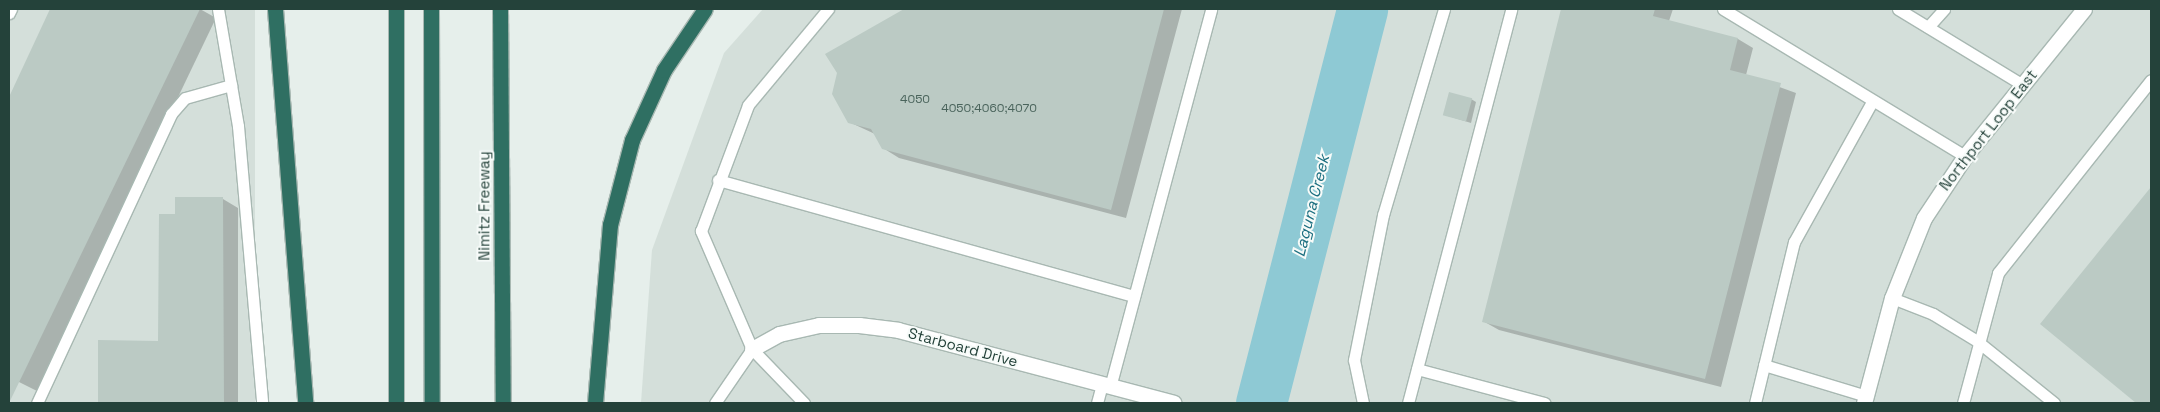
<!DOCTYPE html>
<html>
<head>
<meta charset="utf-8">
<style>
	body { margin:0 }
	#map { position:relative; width:2160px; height:412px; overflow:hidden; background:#e6efeb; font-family:"Space Grotesk",sans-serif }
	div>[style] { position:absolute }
	.built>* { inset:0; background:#d4dfda; transform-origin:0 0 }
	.shadow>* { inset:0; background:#0003 }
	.river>* { height:51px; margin:-25.5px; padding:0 25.5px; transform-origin:25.5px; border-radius:25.5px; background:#8ec9d4 }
	.building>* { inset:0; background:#bbcac4; transform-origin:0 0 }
	.roads { filter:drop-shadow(1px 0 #a8b8b2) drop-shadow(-1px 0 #a8b8b2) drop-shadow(0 1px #a8b8b2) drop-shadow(0 -1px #a8b8b2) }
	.lane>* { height:11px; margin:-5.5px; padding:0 5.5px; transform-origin:5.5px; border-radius:5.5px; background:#fff }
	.street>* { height:15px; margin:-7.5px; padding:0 7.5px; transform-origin:7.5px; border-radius:7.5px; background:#fff }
	.highway>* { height:15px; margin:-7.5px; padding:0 7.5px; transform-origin:7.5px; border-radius:7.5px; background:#2f6f62 }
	span { translate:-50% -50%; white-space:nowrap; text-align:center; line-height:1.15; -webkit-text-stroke:4px #f7fbf9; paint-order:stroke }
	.number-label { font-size:12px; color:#4a645c }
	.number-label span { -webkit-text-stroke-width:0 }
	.street-label { font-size:15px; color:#24423a }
	.water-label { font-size:16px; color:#1c6f80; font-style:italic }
	.frame { position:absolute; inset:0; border:10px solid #24423a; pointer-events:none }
</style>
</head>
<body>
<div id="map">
	<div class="built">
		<i style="left:9px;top:9px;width:246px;height:394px"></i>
		<i style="clip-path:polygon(763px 9px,2151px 9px,2151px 403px,641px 403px,652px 250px,724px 53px)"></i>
	</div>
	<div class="shadow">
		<i style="clip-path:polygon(51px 9px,200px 9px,216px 18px,37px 391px,9px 377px,9px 100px)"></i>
		<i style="clip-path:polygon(906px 9px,1182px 9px,1126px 218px,899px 158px,883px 148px,875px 134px,849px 122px,838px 73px,827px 55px)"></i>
		<i style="clip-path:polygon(1563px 9px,1673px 9px,1669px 21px,1738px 39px,1753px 48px,1746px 75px,1796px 93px,1721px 387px,1499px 330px,1483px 321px)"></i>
		<i style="clip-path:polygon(1471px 99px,1476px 102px,1471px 123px,1445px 115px)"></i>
		<i style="clip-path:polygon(2151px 189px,2151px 403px,2138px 403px,2041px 324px)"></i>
		<i style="clip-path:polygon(223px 199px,238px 208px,238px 403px,99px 403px,100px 341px,159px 342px,176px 215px)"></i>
	</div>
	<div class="river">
		<i style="left:1261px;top:403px;width:407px;rotate:-75.6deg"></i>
	</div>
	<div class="building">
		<i style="clip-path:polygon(50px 9px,200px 9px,9px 403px,9px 97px)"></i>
		<i style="clip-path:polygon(904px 9px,1164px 9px,1111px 210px,882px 149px,871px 129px,848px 123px,832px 94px,837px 73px,825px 54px)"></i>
		<i style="clip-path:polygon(1561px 9px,1655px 9px,1653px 16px,1738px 38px,1730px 70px,1781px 83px,1705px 379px,1482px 322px)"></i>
		<i style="left:1449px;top:92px;width:24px;height:24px;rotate:15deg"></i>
		<i style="clip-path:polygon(2151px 187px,2151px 403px,2136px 403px,2040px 324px)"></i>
		<i style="clip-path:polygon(175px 197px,223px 197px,224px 403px,98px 403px,98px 340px,158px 341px,159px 214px,175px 214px)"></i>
	</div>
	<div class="roads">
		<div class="lane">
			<i style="left:218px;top:9px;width:119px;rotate:80.3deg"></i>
			<i style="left:238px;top:126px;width:278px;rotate:85deg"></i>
			<i style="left:1723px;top:9px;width:283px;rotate:31.3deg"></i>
			<i style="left:1898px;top:9px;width:146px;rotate:31.3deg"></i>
			<i style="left:9px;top:13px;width:4px;rotate:-63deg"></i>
			<i style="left:1928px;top:27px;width:24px;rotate:-48deg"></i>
			<i style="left:718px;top:180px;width:432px;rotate:15.6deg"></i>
			<i style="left:1892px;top:298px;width:44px;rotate:21.3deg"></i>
			<i style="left:1933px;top:314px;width:52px;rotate:31.5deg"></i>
			<i style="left:1977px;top:341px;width:99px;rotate:38.8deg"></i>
			<i style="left:1764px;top:365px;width:107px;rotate:16.9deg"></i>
			<i style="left:1417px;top:369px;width:132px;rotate:14.9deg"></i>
			<i style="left:1110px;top:387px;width:391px;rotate:-75deg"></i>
			<i style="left:37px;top:403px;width:319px;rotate:-65.1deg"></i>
			<i style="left:171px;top:114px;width:21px;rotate:-49deg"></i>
			<i style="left:185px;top:98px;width:48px;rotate:-15.8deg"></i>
			<i style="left:715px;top:403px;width:65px;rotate:-55.6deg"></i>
			<i style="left:804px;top:403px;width:75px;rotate:-133.9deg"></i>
			<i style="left:752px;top:349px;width:129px;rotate:-113.4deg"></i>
			<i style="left:701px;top:231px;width:134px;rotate:-69.5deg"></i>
			<i style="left:748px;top:105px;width:125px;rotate:-50.2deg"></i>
			<i style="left:1097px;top:403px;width:20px;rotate:-75deg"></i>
			<i style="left:1363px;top:403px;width:44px;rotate:-101.8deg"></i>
			<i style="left:1354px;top:360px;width:148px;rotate:-78.7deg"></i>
			<i style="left:1383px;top:215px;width:215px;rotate:-73.5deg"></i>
			<i style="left:1408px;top:403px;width:407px;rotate:-75.3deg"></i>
			<i style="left:1755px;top:403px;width:166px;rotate:-76.4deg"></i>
			<i style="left:1794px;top:242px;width:162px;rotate:-60.9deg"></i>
			<i style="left:1963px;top:403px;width:135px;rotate:-74.9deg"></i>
			<i style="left:1998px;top:273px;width:246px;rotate:-51.6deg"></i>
		</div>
		<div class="street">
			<i style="left:752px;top:349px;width:31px;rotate:-29deg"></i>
			<i style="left:779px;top:334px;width:41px;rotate:-12.7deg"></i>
			<i style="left:819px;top:325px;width:40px"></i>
			<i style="left:859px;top:325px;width:39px;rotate:7deg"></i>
			<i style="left:898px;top:330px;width:285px;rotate:14.8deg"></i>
			<i style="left:1864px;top:403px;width:109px;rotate:-75.1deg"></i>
			<i style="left:1892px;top:298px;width:86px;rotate:-68.2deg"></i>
			<i style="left:1924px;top:218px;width:74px;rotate:-56.5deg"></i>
			<i style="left:1965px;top:156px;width:189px;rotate:-51deg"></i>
		</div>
		<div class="highway">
			<i style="left:275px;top:9px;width:395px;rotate:85.6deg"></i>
			<i style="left:431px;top:9px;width:394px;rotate:89.9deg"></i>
			<i style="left:500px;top:9px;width:394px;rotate:89.6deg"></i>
			<i style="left:396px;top:403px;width:394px;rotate:-90deg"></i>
			<i style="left:595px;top:403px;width:179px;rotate:-85.2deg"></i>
			<i style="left:610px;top:225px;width:88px;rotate:-75.5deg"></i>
			<i style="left:632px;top:140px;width:77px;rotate:-65.4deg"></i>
			<i style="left:664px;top:70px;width:73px;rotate:-56.1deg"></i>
		</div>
	</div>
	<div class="number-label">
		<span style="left:915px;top:100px">4050</span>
		<span style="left:989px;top:109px">4050;4060;4070</span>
	</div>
	<div class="street-label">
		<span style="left:1988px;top:130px;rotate:-52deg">Northport Loop East</span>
		<span style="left:484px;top:206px;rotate:-90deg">Nimitz Freeway</span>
		<span style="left:963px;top:347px;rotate:15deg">Starboard Drive</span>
	</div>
	<div class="water-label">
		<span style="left:1312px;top:206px;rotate:-76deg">Laguna Creek</span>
	</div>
	<div class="frame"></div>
</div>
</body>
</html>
